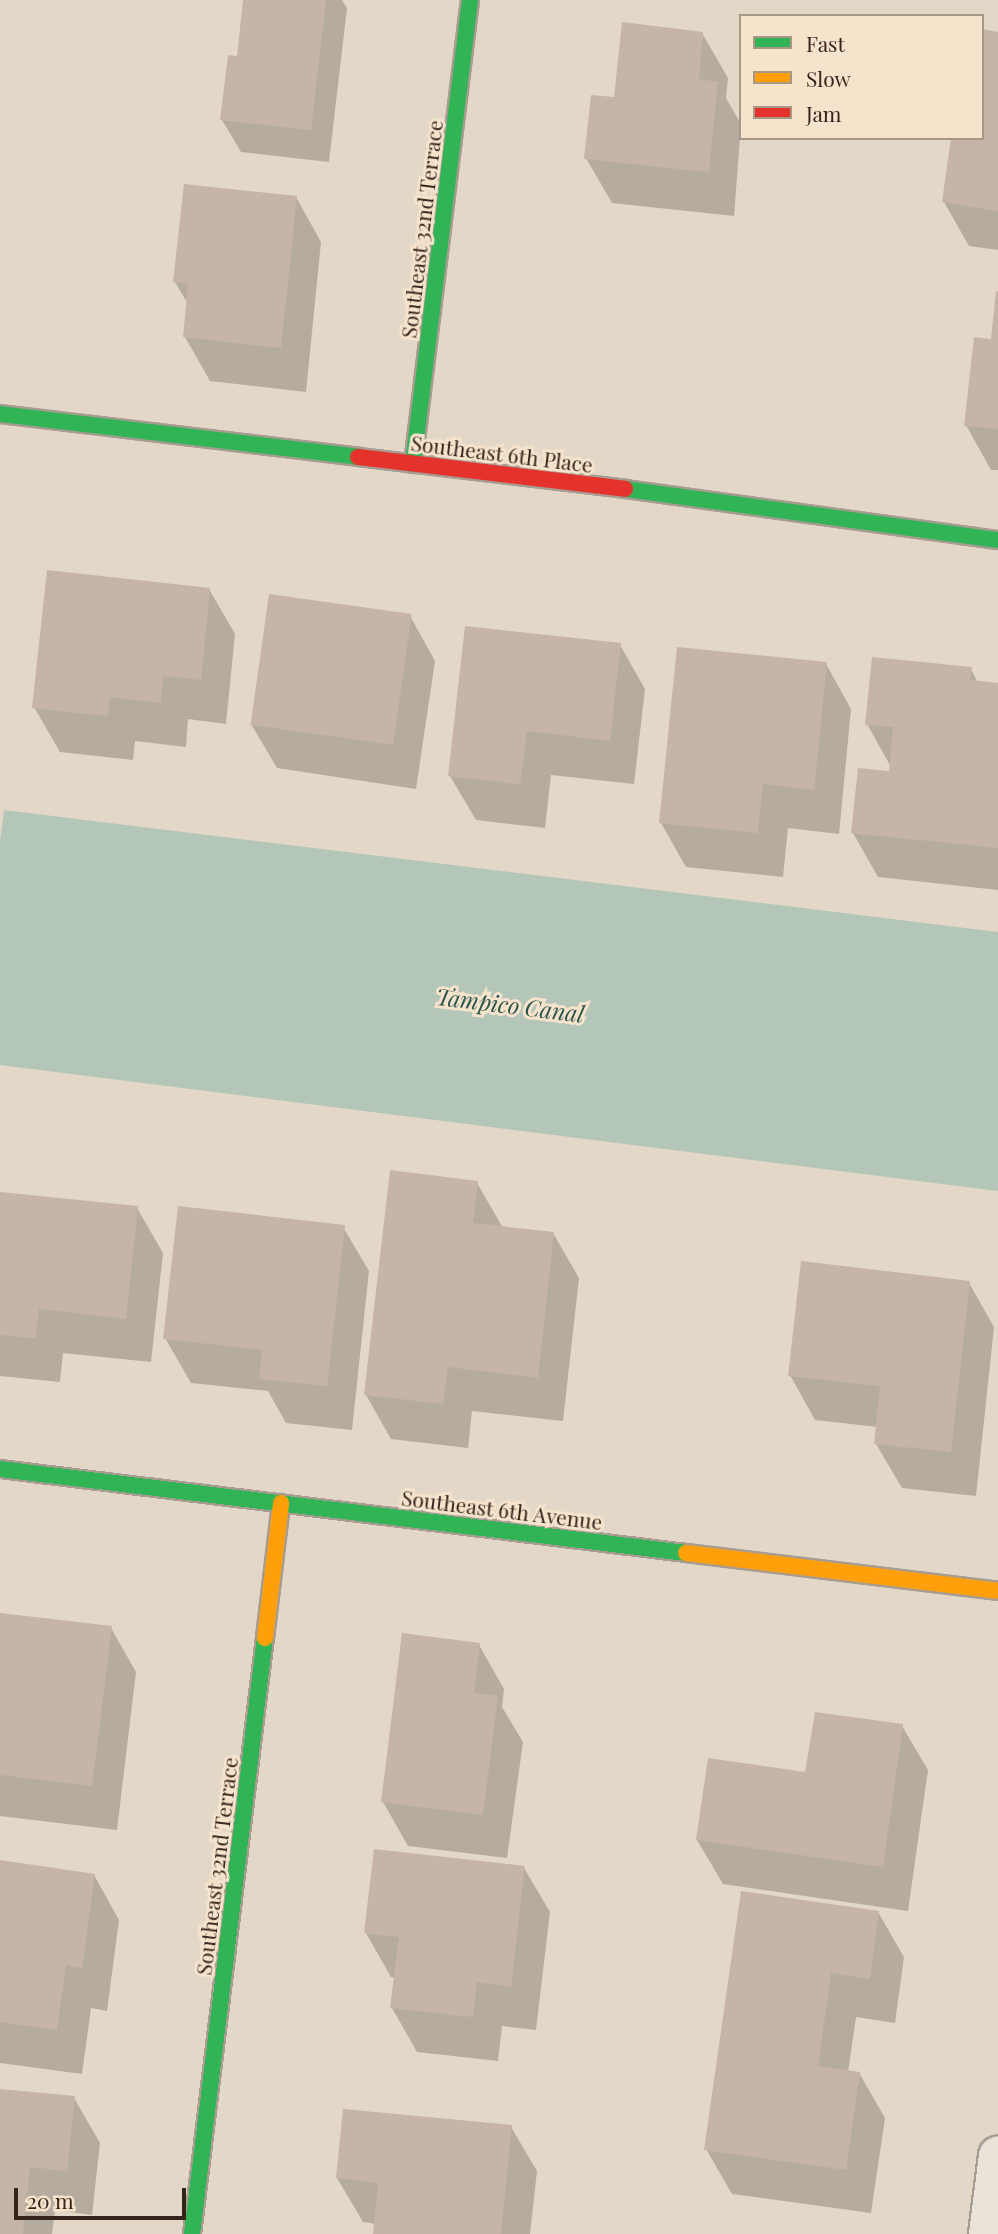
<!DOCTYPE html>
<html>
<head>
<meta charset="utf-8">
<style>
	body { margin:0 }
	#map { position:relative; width:998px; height:2234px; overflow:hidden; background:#e3d7c7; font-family:"Playfair Display",serif }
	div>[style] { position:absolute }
	.water>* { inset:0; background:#b4c6b8 }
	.shadow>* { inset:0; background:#0003 }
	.building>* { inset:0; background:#c6b4a8; transform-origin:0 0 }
	.roads { filter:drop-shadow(2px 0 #a79c92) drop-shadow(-2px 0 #a79c92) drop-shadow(0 2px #a79c92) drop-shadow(0 -2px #a79c92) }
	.street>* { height:38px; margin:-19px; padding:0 19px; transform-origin:19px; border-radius:19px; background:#eae3da }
	.fast>* { height:16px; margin:-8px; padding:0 8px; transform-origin:8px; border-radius:8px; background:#30b455 }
	.slow>* { height:16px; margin:-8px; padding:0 8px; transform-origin:8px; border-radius:8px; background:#ff9f0a }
	.jam>* { height:16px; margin:-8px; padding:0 8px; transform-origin:8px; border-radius:8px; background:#e5322d }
	span { translate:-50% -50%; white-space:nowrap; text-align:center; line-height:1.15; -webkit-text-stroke:6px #f5e3cc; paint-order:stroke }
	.street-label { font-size:21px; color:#34241b }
	.water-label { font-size:23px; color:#2a554c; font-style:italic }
	.legend { position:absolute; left:739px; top:14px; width:245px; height:126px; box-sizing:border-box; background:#f5e3cc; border:2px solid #a89785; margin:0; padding:9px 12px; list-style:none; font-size:21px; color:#34241b }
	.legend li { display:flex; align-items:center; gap:14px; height:35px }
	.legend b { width:35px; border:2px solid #a89785 }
	.scale { position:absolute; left:14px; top:2188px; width:172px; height:32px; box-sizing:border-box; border:4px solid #34241b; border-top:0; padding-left:9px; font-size:21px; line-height:24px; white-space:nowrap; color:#34241b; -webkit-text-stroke:5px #f5e3cc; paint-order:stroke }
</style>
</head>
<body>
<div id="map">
	<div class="water">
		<i style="clip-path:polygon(4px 810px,998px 932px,998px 1191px,0 1065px,0 841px)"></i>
	</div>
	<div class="shadow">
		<i style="clip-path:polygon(245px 0,342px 0,347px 8px,329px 162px,241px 152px,222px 120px,238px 58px)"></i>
		<i style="clip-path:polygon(702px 33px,728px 78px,726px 98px,741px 124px,734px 216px,612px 203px,586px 158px,616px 99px)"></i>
		<i style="clip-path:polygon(998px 33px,998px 250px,969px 246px,944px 202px,982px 138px)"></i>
		<i style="clip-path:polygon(296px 197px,321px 242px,306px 392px,210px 381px,185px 337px,188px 304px,175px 282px)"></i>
		<i style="clip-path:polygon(998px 291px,998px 470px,991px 470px,966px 425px,992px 341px)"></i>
		<i style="clip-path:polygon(209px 589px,235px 634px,226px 724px,188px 719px,186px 747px,135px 741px,133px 760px,60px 752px,34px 707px)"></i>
		<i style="clip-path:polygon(410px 616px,435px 661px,416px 789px,277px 768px,251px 724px)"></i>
		<i style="clip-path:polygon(620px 645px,645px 689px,634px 784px,551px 775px,545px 828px,476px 820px,450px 776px)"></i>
		<i style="clip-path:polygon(826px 664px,851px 709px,839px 834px,788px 828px,783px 877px,686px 867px,661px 823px)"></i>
		<i style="clip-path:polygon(971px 669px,978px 683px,998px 685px,998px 890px,878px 877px,853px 833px,891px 773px,891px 767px,867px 724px)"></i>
		<i style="clip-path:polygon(477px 1183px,503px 1228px,553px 1233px,579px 1278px,563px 1421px,472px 1411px,468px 1448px,391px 1439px,366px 1395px)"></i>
		<i style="clip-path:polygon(0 1193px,137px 1208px,163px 1253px,151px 1362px,63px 1353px,60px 1382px,0 1376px)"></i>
		<i style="clip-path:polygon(343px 1227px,369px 1271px,352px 1430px,286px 1423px,268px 1391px,191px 1383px,165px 1338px)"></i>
		<i style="clip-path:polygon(969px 1283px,994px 1327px,976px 1496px,902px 1488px,876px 1444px,878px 1427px,815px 1420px,790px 1375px)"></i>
		<i style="clip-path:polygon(0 1614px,111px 1628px,136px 1672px,117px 1830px,0 1816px)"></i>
		<i style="clip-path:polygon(479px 1645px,504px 1689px,502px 1707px,523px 1742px,507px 1858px,408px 1846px,383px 1802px)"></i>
		<i style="clip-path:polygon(902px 1726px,928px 1770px,908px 1911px,723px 1884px,697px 1840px,807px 1774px)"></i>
		<i style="clip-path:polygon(0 1862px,94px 1875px,119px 1920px,107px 2011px,91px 2008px,82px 2074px,0 2063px)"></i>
		<i style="clip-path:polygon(524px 1868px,550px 1912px,536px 2030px,502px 2026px,498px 2061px,417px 2052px,392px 2008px,395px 1978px,391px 1977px,366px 1933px)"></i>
		<i style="clip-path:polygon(742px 1893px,878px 1912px,904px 1957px,895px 2023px,856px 2017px,848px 2072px,859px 2073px,885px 2118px,871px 2213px,732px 2194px,706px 2149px)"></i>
		<i style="clip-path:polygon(0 2091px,74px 2098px,100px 2143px,92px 2215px,55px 2210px,52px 2234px,0 2234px)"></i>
		<i style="clip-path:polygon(511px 2127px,537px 2171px,530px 2234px,375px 2234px,376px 2224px,363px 2222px,337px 2178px)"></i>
	</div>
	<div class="building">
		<i style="clip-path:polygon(243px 0,326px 0,311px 130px,220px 120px,228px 55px,237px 56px)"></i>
		<i style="clip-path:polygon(622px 22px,703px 32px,699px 79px,718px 82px,709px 172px,584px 159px,591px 95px,614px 97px)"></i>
		<i style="clip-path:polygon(982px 29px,998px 32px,998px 211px,942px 202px,951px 138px,982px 138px)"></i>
		<i style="clip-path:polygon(184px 184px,297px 196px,281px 348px,183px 337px,188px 284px,173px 282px)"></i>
		<i style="clip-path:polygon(996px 291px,998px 291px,998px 429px,964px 426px,974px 337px,991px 339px)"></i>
		<i style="clip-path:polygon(47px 570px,210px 588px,201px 680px,163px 676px,161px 703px,110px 697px,108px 716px,32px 708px)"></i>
		<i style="left:269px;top:594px;width:144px;height:132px;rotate:8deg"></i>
		<i style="clip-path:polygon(465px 626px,621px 643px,610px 741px,527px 731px,520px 784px,448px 776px)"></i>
		<i style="clip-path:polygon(677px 647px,827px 662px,814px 790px,763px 784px,758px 833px,659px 823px)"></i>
		<i style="clip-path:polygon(872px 657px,972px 667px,970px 680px,998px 683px,998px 848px,851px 833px,858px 768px,889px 771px,893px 727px,865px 725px)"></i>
		<i style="clip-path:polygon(390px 1170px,478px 1181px,473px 1223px,554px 1232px,538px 1378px,448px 1367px,443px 1404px,364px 1395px)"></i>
		<i style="clip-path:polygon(0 1192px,138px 1206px,126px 1319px,39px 1309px,35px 1338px,0 1335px)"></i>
		<i style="clip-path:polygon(178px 1206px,345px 1225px,327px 1386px,259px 1379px,262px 1350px,163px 1339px)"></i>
		<i style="clip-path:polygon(801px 1261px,970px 1281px,951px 1452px,874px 1444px,880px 1386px,788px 1376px)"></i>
		<i style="clip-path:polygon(0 1613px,112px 1626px,92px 1786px,0 1775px)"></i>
		<i style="clip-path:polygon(402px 1633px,480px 1643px,474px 1693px,498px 1696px,483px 1815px,381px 1802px)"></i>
		<i style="clip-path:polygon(815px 1712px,903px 1724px,883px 1867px,696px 1840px,708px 1758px,805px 1772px)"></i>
		<i style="clip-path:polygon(374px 1849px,525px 1866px,511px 1987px,477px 1982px,473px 2017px,390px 2008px,399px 1937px,364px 1933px)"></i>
		<i style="clip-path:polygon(0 1860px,95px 1874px,82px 1968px,66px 1965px,57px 2030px,0 2022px)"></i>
		<i style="clip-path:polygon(741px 1891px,879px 1911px,870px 1979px,831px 1973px,818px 2066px,860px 2072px,846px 2170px,704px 2150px)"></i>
		<i style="clip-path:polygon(0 2089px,75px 2096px,67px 2171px,30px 2167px,23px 2234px,0 2234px)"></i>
		<i style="clip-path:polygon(343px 2109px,512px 2125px,501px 2234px,373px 2234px,378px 2183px,336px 2178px)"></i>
	</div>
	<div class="roads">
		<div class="street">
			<i style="left:988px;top:2234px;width:79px;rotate:-82.7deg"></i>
		</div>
		<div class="fast">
			<i style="left:0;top:414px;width:361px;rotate:6.8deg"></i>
			<i style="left:413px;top:464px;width:467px;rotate:-83deg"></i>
			<i style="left:625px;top:489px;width:376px;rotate:7.8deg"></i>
			<i style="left:0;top:1469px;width:691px;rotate:6.98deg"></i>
			<i style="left:192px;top:2234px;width:600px;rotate:-83.02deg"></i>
		</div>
		<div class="slow">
			<i style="left:686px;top:1553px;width:314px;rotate:6.9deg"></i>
			<i style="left:265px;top:1638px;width:136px;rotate:-83.2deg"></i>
		</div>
		<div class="jam">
			<i style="left:358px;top:457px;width:269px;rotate:6.8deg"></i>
		</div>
	</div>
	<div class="street-label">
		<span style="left:421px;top:229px;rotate:-83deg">Southeast 32nd Terrace</span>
		<span style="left:502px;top:453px;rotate:7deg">Southeast 6th Place</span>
		<span style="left:502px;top:1509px;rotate:7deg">Southeast 6th Avenue</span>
		<span style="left:216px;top:1866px;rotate:-83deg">Southeast 32nd Terrace</span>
	</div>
	<div class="water-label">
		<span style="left:510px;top:1005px;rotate:7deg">Tampico Canal</span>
	</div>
	<ul class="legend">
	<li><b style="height:9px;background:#30b455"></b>Fast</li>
	<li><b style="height:9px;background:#ff9f0a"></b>Slow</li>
	<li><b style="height:9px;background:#e5322d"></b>Jam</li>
	</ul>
	<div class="scale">20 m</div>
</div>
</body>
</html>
